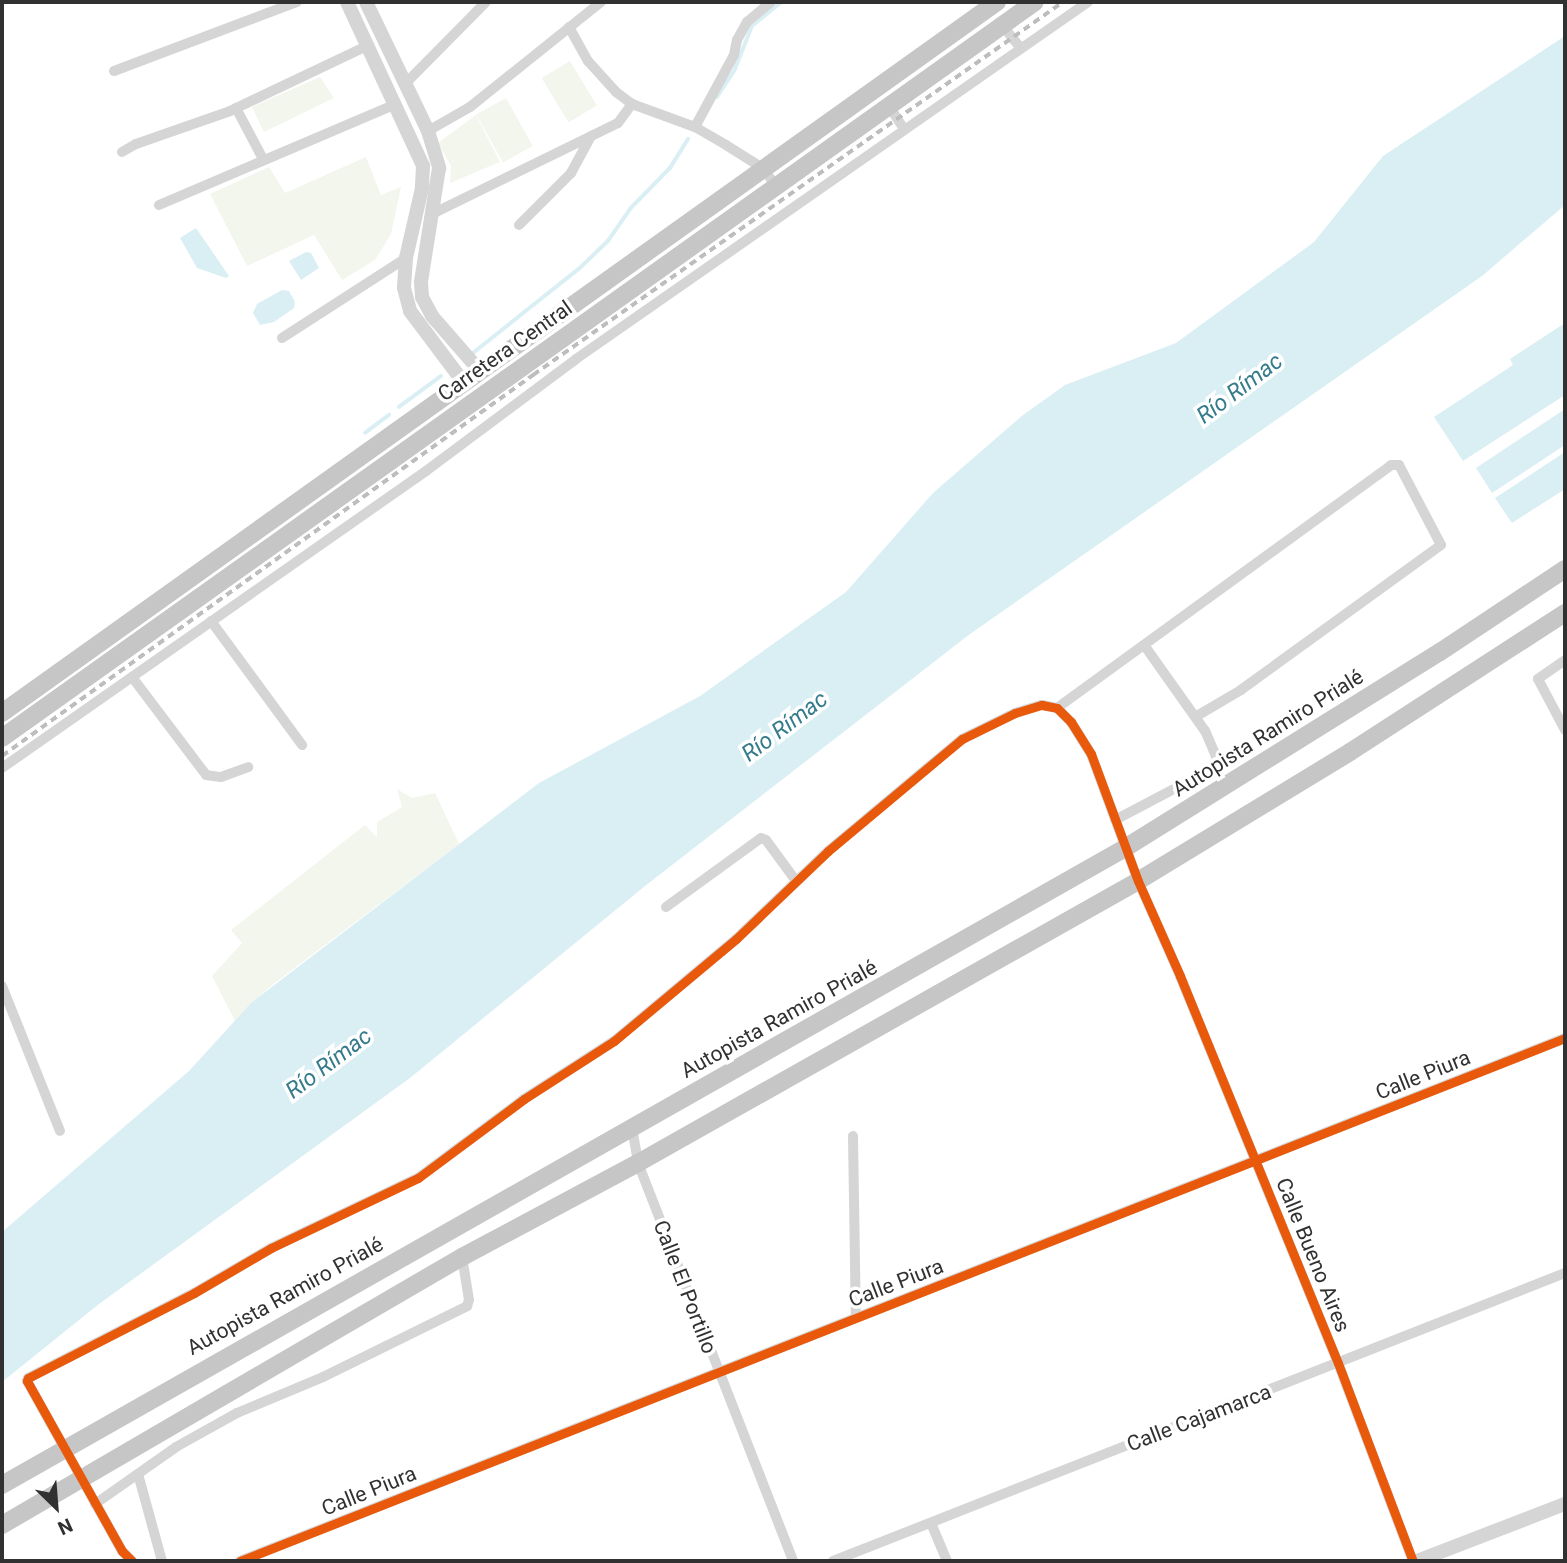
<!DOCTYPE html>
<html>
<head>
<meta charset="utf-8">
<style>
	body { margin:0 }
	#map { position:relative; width:1567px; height:1563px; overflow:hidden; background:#fff; font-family:Roboto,sans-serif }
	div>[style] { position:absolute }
	.green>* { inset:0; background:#f3f6ed; transform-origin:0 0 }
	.water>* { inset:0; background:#daeff4 }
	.stream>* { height:3.5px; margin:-1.75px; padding:0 1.75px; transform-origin:1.75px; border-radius:1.75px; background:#daeff4 }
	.minor>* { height:10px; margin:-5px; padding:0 5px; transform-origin:5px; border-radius:5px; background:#d5d5d5 }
	.tertiary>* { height:14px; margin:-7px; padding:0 7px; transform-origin:7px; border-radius:7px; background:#d5d5d5 }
	.trunk>* { height:18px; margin:-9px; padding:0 9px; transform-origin:9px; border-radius:9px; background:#c6c6c6 }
	.rail>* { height:3.5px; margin-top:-1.75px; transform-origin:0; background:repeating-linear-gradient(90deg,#bdbdbd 0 7px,transparent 0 12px) }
	.cycleway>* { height:9px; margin:-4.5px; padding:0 4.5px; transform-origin:4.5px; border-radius:4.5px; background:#e8590c }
	span { translate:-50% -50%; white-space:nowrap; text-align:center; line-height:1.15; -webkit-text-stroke:7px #fff; paint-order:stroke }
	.street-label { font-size:21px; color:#313131 }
	.water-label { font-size:23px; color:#347b8b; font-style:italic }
	.frame { position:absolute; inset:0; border:4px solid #313131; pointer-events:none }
	.north { position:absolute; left:21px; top:1472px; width:70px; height:70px; -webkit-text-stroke:5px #fff; paint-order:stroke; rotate:155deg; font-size:19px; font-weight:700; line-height:28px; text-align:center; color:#313131 }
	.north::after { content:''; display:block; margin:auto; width:24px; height:32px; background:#313131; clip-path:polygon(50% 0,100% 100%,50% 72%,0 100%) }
</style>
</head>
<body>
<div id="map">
	<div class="green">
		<i style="left:570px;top:61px;width:52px;height:33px;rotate:59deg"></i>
		<i style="clip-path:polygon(320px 77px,334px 98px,264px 132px,252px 107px)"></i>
		<i style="left:506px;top:98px;width:55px;height:34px;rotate:61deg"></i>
		<i style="clip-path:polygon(476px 115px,500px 162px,450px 183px,451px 166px,438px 143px)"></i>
		<i style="clip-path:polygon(366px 157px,381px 195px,401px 187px,391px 234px,375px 260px,342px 280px,314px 235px,247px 266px,210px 194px,269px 167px,285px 193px)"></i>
		<i style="clip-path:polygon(397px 789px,412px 798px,435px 793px,459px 844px,276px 982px,252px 1002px,236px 1023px,212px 976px,242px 943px,231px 930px,365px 825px,377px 837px,377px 822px,402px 807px)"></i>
	</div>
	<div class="water">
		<i style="clip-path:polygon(1565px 36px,1565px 205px,1482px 276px,970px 634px,645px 886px,410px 1078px,99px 1304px,2px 1382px,2px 1232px,189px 1071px,252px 1002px,539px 783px,700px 696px,846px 592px,933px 493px,1023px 415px,1065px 385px,1176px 343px,1314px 242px,1383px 156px)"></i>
		<i style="clip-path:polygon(196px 228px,229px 276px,226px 278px,197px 268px,180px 238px)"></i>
		<i style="clip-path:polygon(306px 252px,311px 253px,319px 268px,301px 280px,289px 261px)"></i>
		<i style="clip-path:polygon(282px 290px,289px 291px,295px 302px,294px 308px,274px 322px,260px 325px,253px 313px,257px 304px)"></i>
		<i style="clip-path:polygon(1565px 323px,1565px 395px,1463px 461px,1434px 417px,1513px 365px,1510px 359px)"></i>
		<i style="clip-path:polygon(1565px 409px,1565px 445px,1492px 493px,1476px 468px)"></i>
		<i style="clip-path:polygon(1565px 452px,1565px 489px,1512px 523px,1495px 498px)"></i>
	</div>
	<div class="stream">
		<i style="left:717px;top:97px;width:33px;rotate:-57deg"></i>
		<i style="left:735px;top:69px;width:46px;rotate:-68.4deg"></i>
		<i style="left:752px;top:26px;width:38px;rotate:-39deg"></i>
		<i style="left:473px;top:353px;width:137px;rotate:-38.5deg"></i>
		<i style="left:580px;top:268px;width:39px;rotate:-44deg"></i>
		<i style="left:608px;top:241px;width:40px;rotate:-55.1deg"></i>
		<i style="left:631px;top:208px;width:56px;rotate:-45.7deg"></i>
		<i style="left:670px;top:168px;width:34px;rotate:-58deg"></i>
		<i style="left:399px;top:407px;width:52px;rotate:-36.4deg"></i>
		<i style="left:365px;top:433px;width:30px;rotate:-37deg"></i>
	</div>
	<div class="minor">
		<i style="left:1002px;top:25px;width:28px;rotate:51deg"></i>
		<i style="left:569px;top:27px;width:39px;rotate:61deg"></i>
		<i style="left:588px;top:61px;width:42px;rotate:47.9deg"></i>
		<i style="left:616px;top:92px;width:20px;rotate:37deg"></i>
		<i style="left:114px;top:71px;width:196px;rotate:-20.7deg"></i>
		<i style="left:405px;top:84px;width:115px;rotate:-45.4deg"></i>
		<i style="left:889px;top:106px;width:27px;rotate:57deg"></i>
		<i style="left:236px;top:108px;width:58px;rotate:62.1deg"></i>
		<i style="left:695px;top:127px;width:82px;rotate:-61.6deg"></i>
		<i style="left:734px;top:55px;width:15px;rotate:-79deg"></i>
		<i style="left:737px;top:40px;width:21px;rotate:-61deg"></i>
		<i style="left:747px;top:22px;width:31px;rotate:-40deg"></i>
		<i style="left:428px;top:131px;width:48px;rotate:-29.7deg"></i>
		<i style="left:470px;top:107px;width:168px;rotate:-38.7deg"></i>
		<i style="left:122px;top:152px;width:16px;rotate:-30deg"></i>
		<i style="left:136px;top:144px;width:100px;rotate:-19.3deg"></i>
		<i style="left:230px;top:111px;width:152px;rotate:-25.4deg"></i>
		<i style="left:159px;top:205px;width:258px;rotate:-23.1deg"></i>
		<i style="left:432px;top:214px;width:207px;rotate:-26.1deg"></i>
		<i style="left:618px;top:123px;width:24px;rotate:-54deg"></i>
		<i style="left:632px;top:104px;width:67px;rotate:20.1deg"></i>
		<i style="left:695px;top:127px;width:36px;rotate:30deg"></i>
		<i style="left:726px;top:145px;width:45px;rotate:32.3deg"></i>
		<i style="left:764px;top:169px;width:22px;rotate:56deg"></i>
		<i style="left:519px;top:225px;width:74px;rotate:-45deg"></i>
		<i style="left:571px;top:173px;width:42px;rotate:-61.6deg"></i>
		<i style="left:282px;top:338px;width:148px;rotate:-32.8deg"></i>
		<i style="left:211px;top:621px;width:154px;rotate:53.7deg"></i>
		<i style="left:1565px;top:660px;width:33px;rotate:145deg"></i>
		<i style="left:1538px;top:679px;width:58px;rotate:62.1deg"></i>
		<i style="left:132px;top:677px;width:123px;rotate:52.9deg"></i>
		<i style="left:206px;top:775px;width:15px;rotate:8deg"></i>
		<i style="left:221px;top:777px;width:29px;rotate:-20deg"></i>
		<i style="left:1057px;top:708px;width:413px;rotate:-36deg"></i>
		<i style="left:1391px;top:465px;width:8px"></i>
		<i style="left:1399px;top:465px;width:90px;rotate:62.3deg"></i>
		<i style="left:1441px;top:545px;width:247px;rotate:144.1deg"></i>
		<i style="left:1241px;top:690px;width:53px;rotate:149.6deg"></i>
		<i style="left:2px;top:768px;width:518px;rotate:-35.01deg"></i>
		<i style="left:426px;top:471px;width:187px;rotate:-36.7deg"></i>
		<i style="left:576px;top:359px;width:624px;rotate:-34.89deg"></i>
		<i style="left:1115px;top:820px;width:84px;rotate:-27.8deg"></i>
		<i style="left:1189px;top:781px;width:35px;rotate:-35deg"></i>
		<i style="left:1218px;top:761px;width:33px;rotate:-113deg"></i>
		<i style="left:1205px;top:731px;width:105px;rotate:-125.3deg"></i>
		<i style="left:666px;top:907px;width:117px;rotate:-36deg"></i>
		<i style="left:761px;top:838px;width:5px;rotate:22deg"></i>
		<i style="left:766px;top:840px;width:51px;rotate:53.8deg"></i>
		<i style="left:2px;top:986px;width:156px;rotate:68.2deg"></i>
		<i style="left:632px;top:1128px;width:36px;rotate:80deg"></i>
		<i style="left:638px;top:1163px;width:427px;rotate:68.7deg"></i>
		<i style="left:853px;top:1136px;width:181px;rotate:89.1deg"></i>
		<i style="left:138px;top:1474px;width:90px;rotate:74.6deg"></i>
		<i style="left:95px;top:1504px;width:99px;rotate:-35.1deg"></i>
		<i style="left:176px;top:1447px;width:70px;rotate:-29.1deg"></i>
		<i style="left:237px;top:1413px;width:93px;rotate:-22.7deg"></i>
		<i style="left:323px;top:1377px;width:161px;rotate:-26.2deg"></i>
		<i style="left:467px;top:1306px;width:6px;rotate:-72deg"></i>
		<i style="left:469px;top:1300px;width:44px;rotate:-99.2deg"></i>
		<i style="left:931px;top:1523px;width:41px;rotate:67.2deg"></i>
		<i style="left:132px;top:1561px;width:14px;rotate:-135deg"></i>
		<i style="left:122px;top:1551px;width:195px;rotate:-119.2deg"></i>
		<i style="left:27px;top:1381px;width:3px;rotate:-72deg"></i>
		<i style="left:28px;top:1378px;width:186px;rotate:-27.1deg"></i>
		<i style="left:194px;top:1293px;width:89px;rotate:-30.3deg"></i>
		<i style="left:271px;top:1248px;width:163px;rotate:-25.5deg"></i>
		<i style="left:418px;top:1178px;width:132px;rotate:-36.7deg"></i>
		<i style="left:524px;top:1099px;width:107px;rotate:-32.8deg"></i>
		<i style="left:614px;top:1041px;width:159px;rotate:-39.9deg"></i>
		<i style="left:736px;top:939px;width:127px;rotate:-43.7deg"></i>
		<i style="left:828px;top:851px;width:175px;rotate:-39.9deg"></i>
		<i style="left:962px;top:739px;width:59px;rotate:-26.1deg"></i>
		<i style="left:1015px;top:713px;width:28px;rotate:-17deg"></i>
		<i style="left:1042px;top:705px;width:15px;rotate:11deg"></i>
		<i style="left:1057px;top:708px;width:20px;rotate:45deg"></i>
		<i style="left:1071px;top:722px;width:38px;rotate:58deg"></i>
		<i style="left:1091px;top:754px;width:135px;rotate:69.7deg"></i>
		<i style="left:1138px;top:881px;width:104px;rotate:66.1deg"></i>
		<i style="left:1180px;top:976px;width:418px;rotate:67.8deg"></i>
		<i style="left:1338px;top:1363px;width:212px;rotate:69.3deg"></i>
		<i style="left:240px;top:1561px;width:1424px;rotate:-21.54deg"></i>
		<i style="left:833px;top:1561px;width:787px;rotate:-21.48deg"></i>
	</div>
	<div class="tertiary">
		<i style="left:347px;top:2px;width:181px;rotate:65.1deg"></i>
		<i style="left:423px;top:166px;width:22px;rotate:93deg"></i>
		<i style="left:422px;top:188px;width:72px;rotate:102.9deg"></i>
		<i style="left:406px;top:258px;width:30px;rotate:94deg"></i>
		<i style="left:404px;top:288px;width:24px;rotate:75deg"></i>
		<i style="left:410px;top:311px;width:90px;rotate:53.1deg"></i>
		<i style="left:366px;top:2px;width:143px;rotate:64.3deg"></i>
		<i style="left:428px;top:131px;width:39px;rotate:73deg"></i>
		<i style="left:439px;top:168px;width:115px;rotate:99deg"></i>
		<i style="left:421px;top:282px;width:15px;rotate:86deg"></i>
		<i style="left:422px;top:297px;width:21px;rotate:62deg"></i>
		<i style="left:432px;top:316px;width:73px;rotate:48.9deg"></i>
		<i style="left:1417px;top:1561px;width:159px;rotate:-21.1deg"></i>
	</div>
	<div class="trunk">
		<i style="left:2px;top:713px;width:1223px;rotate:-35.55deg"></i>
		<i style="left:2px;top:738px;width:1268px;rotate:-35.47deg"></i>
		<i style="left:2px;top:1485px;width:1291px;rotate:-29.56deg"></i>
		<i style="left:1125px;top:848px;width:371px;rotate:-31.9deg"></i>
		<i style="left:1440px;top:652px;width:150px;rotate:-33.6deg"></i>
		<i style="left:2px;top:1525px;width:532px;rotate:-30.23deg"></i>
		<i style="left:462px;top:1257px;width:200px;rotate:-28.1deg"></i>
		<i style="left:638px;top:1163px;width:574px;rotate:-29.42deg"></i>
		<i style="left:1138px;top:881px;width:248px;rotate:-31.3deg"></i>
		<i style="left:1350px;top:752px;width:256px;rotate:-32.9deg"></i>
	</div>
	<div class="rail">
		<i style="left:2px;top:756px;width:654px;rotate:-35.66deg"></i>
		<i style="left:533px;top:375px;width:648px;rotate:-35.14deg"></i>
	</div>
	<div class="cycleway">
		<i style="left:132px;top:1561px;width:14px;rotate:-135deg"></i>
		<i style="left:122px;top:1551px;width:195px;rotate:-119.2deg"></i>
		<i style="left:27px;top:1381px;width:3px;rotate:-72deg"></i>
		<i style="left:28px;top:1378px;width:186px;rotate:-27.1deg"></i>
		<i style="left:194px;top:1293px;width:89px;rotate:-30.3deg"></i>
		<i style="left:271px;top:1248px;width:163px;rotate:-25.5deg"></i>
		<i style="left:418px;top:1178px;width:132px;rotate:-36.7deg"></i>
		<i style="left:524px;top:1099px;width:107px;rotate:-32.8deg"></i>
		<i style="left:614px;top:1041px;width:159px;rotate:-39.9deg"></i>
		<i style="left:736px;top:939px;width:127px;rotate:-43.7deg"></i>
		<i style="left:828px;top:851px;width:175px;rotate:-39.9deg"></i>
		<i style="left:962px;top:739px;width:59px;rotate:-26.1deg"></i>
		<i style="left:1015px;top:713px;width:28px;rotate:-17deg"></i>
		<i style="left:1042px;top:705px;width:15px;rotate:11deg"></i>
		<i style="left:1057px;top:708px;width:20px;rotate:45deg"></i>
		<i style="left:1071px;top:722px;width:38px;rotate:58deg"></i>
		<i style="left:1091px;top:754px;width:135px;rotate:69.7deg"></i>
		<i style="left:1138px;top:881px;width:104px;rotate:66.1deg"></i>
		<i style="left:1180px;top:976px;width:418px;rotate:67.8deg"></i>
		<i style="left:1338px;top:1363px;width:212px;rotate:69.3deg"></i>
		<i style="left:240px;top:1561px;width:1424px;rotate:-21.54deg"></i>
	</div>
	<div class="street-label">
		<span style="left:505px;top:351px;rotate:-35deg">Carretera Central</span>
		<span style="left:1268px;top:733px;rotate:-32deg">Autopista Ramiro Prialé</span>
		<span style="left:779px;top:1019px;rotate:-29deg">Autopista Ramiro Prialé</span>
		<span style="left:1423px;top:1075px;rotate:-22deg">Calle Piura</span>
		<span style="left:1313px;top:1255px;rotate:68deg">Calle Bueno Aires</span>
		<span style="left:896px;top:1283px;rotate:-21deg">Calle Piura</span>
		<span style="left:685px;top:1287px;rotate:69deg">Calle El Portillo</span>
		<span style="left:285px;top:1296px;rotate:-29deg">Autopista Ramiro Prialé</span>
		<span style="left:1199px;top:1418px;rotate:-21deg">Calle Cajamarca</span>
		<span style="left:369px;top:1491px;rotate:-22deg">Calle Piura</span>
	</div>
	<div class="water-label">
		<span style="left:1240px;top:389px;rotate:-37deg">Río Rímac</span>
		<span style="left:785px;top:727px;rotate:-37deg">Río Rímac</span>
		<span style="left:329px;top:1064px;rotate:-37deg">Río Rímac</span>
	</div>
	<div class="frame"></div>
	<div class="north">N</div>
</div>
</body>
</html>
